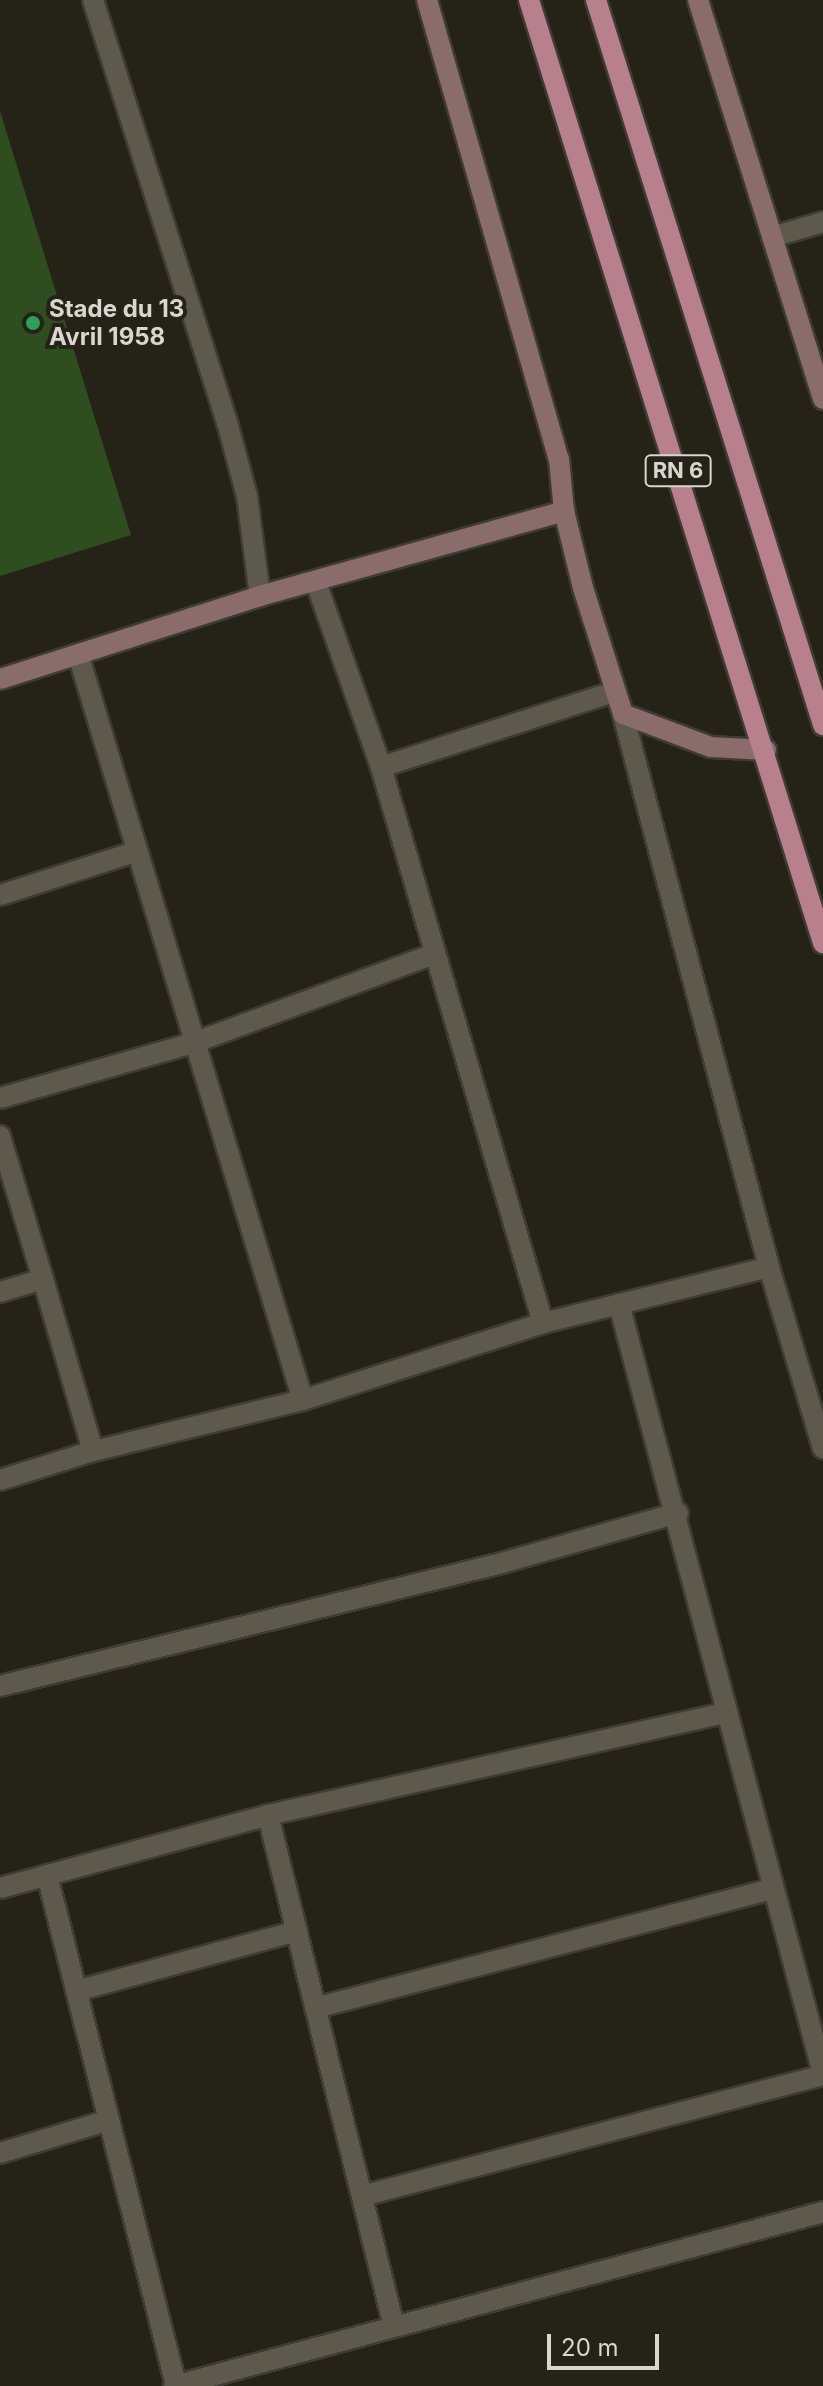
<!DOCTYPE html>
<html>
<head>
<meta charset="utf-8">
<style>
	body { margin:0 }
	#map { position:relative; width:823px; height:2386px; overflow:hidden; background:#252217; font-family:Inter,sans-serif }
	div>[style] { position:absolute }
	.green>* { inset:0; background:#2e4e1f }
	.roads { filter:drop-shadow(2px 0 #3e3c34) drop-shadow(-2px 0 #3e3c34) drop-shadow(0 2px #3e3c34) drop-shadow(0 -2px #3e3c34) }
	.lane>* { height:20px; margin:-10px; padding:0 10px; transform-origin:10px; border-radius:10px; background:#5d594d }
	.street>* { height:20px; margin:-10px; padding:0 10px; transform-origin:10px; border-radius:10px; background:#5d594d }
	.secondary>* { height:20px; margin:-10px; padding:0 10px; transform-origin:10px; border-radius:10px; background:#8b6c6c }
	.primary>* { height:20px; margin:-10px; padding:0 10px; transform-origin:10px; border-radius:10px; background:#b87f8c }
	.dots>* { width:22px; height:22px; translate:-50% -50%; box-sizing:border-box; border:4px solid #252217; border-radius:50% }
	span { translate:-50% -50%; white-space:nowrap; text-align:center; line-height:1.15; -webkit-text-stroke:8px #252217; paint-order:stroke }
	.shield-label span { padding:2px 6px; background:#252217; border:2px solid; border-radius:6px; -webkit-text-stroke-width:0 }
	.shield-label { font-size:22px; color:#d8d6cf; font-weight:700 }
	.poi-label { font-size:24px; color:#d8d6cf; font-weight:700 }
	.left { translate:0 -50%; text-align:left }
	.scale { position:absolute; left:547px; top:2334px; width:112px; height:36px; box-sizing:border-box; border:4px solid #d8d6cf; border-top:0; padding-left:10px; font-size:24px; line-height:28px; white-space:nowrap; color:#d8d6cf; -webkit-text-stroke:6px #252217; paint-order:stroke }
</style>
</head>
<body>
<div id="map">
	<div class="green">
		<i style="clip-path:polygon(0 111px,131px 535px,0 576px)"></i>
	</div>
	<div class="roads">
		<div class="lane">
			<i style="left:93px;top:0;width:443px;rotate:72.4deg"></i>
			<i style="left:227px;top:422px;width:77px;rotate:74.9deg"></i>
			<i style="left:247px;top:496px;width:101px;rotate:82.6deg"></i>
			<i style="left:772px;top:237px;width:53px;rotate:-16.4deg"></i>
		</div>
		<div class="street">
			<i style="left:78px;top:654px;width:779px;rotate:73.22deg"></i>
			<i style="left:303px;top:1400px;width:216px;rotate:166.3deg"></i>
			<i style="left:623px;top:714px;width:572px;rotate:75.21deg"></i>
			<i style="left:769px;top:1267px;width:189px;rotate:73.4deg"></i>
			<i style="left:381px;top:767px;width:244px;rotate:-17.9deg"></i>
			<i style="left:0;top:895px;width:142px;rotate:-17.7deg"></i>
			<i style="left:0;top:1098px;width:204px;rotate:-15.9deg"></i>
			<i style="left:196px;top:1042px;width:254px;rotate:-20.3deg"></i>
			<i style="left:0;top:1136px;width:149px;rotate:73.3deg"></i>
			<i style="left:0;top:1292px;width:45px;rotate:-16.8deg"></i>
			<i style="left:43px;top:1279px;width:179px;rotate:73.8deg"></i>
			<i style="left:93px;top:1451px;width:97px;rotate:162.7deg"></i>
			<i style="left:619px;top:1304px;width:797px;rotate:75.16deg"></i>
			<i style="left:543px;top:1323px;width:233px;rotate:-13.9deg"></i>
			<i style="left:303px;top:1400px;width:252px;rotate:-17.8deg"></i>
			<i style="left:543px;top:1323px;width:579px;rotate:-106.24deg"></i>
			<i style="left:381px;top:767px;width:196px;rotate:-109.4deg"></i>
			<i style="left:0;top:1686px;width:517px;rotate:-13.77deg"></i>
			<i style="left:502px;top:1563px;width:183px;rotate:-15.9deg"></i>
			<i style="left:268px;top:1815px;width:527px;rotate:76.17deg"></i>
			<i style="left:47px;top:1875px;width:526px;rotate:75.81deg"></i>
			<i style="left:0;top:1888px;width:278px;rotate:-15.2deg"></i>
			<i style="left:268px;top:1815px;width:466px;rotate:-12.6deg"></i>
			<i style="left:76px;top:1991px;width:229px;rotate:-15.2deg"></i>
			<i style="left:315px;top:2008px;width:472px;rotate:-14.6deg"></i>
			<i style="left:0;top:2153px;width:114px;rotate:-16.8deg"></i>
			<i style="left:362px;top:2196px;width:477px;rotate:-14.7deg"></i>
			<i style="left:174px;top:2386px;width:672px;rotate:-15.01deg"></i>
		</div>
		<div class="secondary">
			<i style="left:427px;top:0;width:478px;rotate:74deg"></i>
			<i style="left:559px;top:459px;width:52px;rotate:84.5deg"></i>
			<i style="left:564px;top:511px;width:79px;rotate:76.1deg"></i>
			<i style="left:583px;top:588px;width:132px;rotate:72.4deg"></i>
			<i style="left:623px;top:714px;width:94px;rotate:20.6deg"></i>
			<i style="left:711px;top:747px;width:55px;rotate:3.1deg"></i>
			<i style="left:698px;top:0;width:418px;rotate:72.6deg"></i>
			<i style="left:0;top:679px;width:273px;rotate:-17.7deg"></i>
			<i style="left:260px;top:596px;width:316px;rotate:-15.6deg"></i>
		</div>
		<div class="primary">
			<i style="left:529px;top:0;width:988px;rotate:72.68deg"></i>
			<i style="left:596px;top:0;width:760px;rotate:72.61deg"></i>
		</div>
	</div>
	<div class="dots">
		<i style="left:33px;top:323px;background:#2e9e5b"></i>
	</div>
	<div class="shield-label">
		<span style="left:678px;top:471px">RN 6</span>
	</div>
	<div class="poi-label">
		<span class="left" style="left:49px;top:323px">Stade du 13<br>Avril 1958</span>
	</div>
	<div class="scale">20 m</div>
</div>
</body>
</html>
